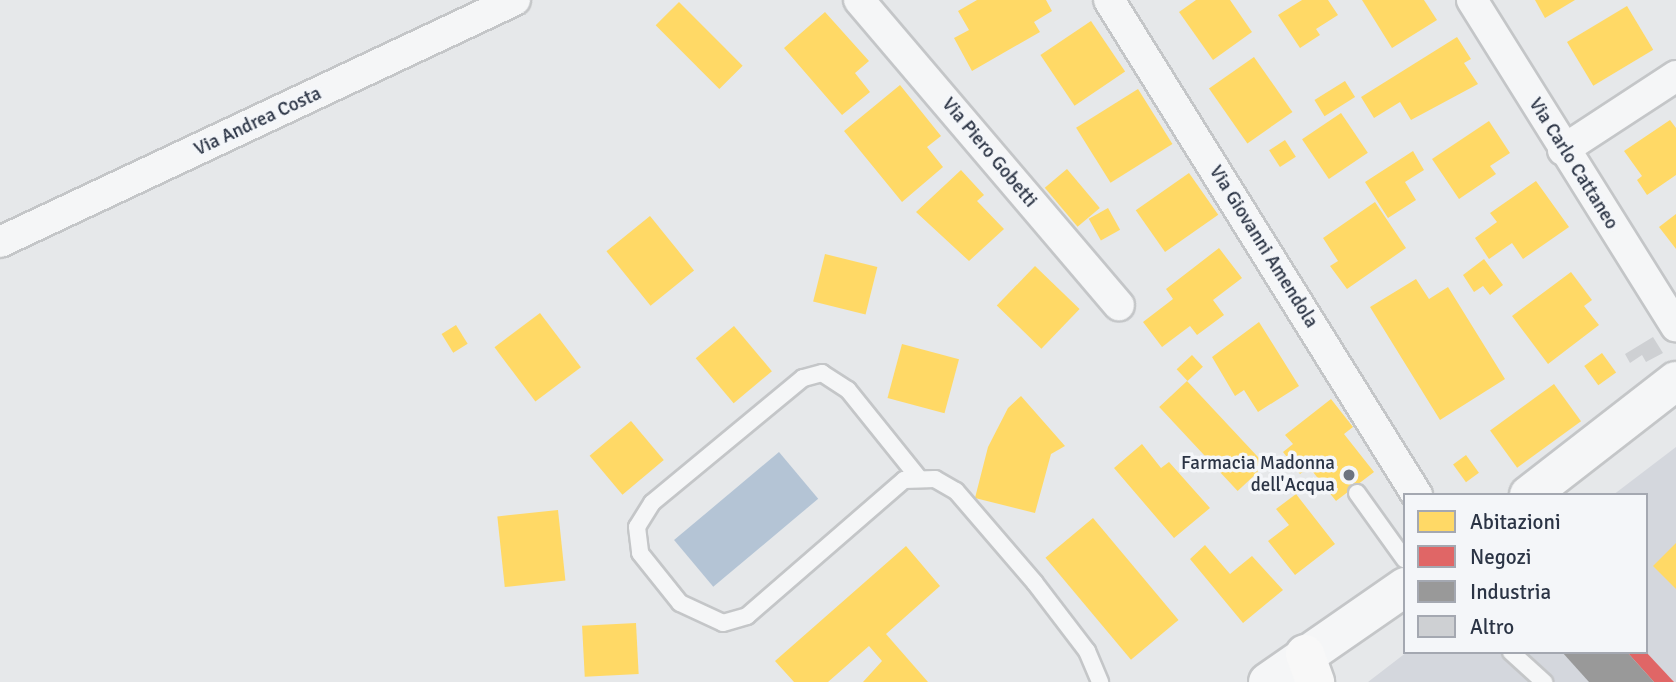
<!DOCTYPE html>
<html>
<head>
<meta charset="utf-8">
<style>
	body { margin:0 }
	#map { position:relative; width:1676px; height:682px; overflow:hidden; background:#e6e8ea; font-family:Signika,sans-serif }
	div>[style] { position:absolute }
	.built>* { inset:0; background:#d4d7dd }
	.water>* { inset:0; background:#b4c4d5; transform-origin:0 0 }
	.homes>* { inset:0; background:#ffd966; transform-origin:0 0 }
	.shops>* { inset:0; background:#e06666 }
	.industry>* { inset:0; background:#999 }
	.building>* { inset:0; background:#ced0d3 }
	.roads { filter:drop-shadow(2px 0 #c4c6c8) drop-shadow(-2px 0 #c4c6c8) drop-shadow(0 2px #c4c6c8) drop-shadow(0 -2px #c4c6c8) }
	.service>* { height:16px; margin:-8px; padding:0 8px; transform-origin:8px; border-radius:8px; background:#f5f6f7 }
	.minor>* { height:30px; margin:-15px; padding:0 15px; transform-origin:15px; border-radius:15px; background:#f5f6f7 }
	.tertiary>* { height:38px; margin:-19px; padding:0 19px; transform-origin:19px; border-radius:19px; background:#f5f6f7 }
	.primary>* { height:38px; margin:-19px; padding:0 19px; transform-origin:19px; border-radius:19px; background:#f8f8f8 }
	.dots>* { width:19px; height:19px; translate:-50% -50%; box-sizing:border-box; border:4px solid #f4f6f9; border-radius:50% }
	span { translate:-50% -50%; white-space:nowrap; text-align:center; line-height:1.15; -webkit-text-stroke:7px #f4f6f9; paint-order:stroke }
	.street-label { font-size:19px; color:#2b3445 }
	.poi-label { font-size:19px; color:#2b3445 }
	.right { translate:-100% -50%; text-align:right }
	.legend { position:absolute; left:1403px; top:493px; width:245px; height:161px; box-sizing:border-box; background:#f4f6f9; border:2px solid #a4a8b1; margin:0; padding:9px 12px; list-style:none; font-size:21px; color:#2b3445 }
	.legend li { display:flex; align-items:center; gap:14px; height:35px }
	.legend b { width:35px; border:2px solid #a4a8b1 }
</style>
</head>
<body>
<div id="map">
	<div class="built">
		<i style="clip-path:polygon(1676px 447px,1676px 682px,1368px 682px,1407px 652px,1646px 652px,1646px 495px,1613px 495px)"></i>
	</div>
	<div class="water">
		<i style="left:779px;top:452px;width:61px;height:137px;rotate:50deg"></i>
	</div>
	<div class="homes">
		<i style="clip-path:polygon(977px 0,1046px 0,1052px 11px,1034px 22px,1040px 32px,972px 71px,954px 38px,969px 30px,958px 11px)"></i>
		<i style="clip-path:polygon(1196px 0,1230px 0,1252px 32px,1213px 60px,1179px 12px)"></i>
		<i style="clip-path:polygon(1302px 0,1328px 0,1338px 15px,1316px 29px,1320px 35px,1300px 48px,1278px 15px)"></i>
		<i style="clip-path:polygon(1362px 0,1424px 0,1437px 20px,1392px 48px)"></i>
		<i style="clip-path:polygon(1535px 0,1575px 0,1545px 18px)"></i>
		<i style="left:679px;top:2px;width:90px;height:33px;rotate:45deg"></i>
		<i style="left:1627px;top:6px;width:51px;height:70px;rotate:59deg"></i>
		<i style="clip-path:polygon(825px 12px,869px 61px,855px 73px,870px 92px,842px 115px,784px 48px)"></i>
		<i style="left:1091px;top:21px;width:61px;height:61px;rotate:56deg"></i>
		<i style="clip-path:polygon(1457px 37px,1471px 59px,1464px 63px,1478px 84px,1411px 120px,1400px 102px,1374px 118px,1361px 97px)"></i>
		<i style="left:1254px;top:57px;width:67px;height:55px;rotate:55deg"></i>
		<i style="left:1345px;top:81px;width:19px;height:36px;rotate:58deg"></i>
		<i style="clip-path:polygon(900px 85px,941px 136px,927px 147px,943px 167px,902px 202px,844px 131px)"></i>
		<i style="left:1138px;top:89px;width:65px;height:73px;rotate:58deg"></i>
		<i style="left:1341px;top:113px;width:48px;height:47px;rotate:56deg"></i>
		<i style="clip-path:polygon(1670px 120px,1676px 128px,1676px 175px,1647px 195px,1637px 180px,1642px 176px,1624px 151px)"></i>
		<i style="clip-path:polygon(1489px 121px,1510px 153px,1490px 166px,1496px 174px,1459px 199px,1432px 159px)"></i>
		<i style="left:1285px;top:140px;width:20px;height:19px;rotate:57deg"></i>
		<i style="clip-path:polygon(1413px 151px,1424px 170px,1405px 182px,1416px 200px,1388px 218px,1365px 182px)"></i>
		<i style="left:1067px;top:169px;width:51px;height:29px;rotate:50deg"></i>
		<i style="clip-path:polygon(961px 170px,984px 195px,977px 201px,1004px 229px,969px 261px,916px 212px)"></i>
		<i style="left:1189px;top:173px;width:51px;height:65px;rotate:55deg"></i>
		<i style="clip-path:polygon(1536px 181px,1569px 227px,1523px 259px,1512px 243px,1489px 259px,1475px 238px,1497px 222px,1490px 213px)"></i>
		<i style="clip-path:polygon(1375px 202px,1406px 248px,1347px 289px,1330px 266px,1338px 261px,1323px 238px)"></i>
		<i style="left:1108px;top:208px;width:25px;height:22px;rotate:61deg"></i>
		<i style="clip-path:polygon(1676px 214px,1676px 249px,1659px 227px)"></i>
		<i style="left:650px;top:216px;width:70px;height:56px;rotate:51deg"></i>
		<i style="clip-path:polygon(1219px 248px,1242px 278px,1213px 300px,1224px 315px,1197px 335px,1190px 326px,1162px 347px,1143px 322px,1173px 299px,1166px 289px)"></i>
		<i style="left:825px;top:254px;width:54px;height:49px;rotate:14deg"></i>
		<i style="clip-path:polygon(1484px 259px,1503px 285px,1490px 295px,1483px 286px,1474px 292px,1463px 275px)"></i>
		<i style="left:1035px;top:266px;width:62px;height:55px;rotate:44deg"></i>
		<i style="clip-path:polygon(1571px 272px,1592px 300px,1584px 306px,1599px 325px,1548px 364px,1512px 316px)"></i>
		<i style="clip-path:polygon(1416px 279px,1429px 299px,1448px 287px,1505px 379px,1440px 420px,1370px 307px)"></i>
		<i style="left:540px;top:313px;width:68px;height:57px;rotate:53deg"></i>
		<i style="clip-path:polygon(1259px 322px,1299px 386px,1258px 412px,1244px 390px,1235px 396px,1212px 357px)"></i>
		<i style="left:456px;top:325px;width:22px;height:17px;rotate:58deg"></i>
		<i style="left:734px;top:326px;width:59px;height:50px;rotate:50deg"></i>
		<i style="left:902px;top:344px;width:59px;height:56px;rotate:15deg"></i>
		<i style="left:1602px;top:353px;width:24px;height:22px;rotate:54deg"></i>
		<i style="left:1192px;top:355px;width:16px;height:21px;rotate:47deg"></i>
		<i style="left:1187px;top:381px;width:115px;height:38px;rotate:47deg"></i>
		<i style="left:1554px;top:384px;width:46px;height:79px;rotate:54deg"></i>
		<i style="clip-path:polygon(1021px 396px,1065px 446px,1051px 454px,1035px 513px,975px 498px,988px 447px,1008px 408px)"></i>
		<i style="clip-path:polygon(1331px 399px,1353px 427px,1344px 434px,1374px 472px,1336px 501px,1309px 467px,1300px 474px,1283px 452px,1293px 444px,1285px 435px)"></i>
		<i style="left:631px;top:421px;width:51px;height:54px;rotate:50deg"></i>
		<i style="clip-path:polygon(1142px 444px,1161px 468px,1169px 462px,1210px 508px,1174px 538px,1114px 468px)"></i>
		<i style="left:1466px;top:455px;width:22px;height:16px;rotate:54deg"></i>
		<i style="clip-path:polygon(1296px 494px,1335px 544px,1295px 575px,1268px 541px,1289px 525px,1276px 509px)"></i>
		<i style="left:558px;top:510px;width:71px;height:61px;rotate:84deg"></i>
		<i style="left:1093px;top:518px;width:133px;height:62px;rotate:50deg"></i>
		<i style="clip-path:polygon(1676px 543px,1676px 589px,1653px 566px)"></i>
		<i style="clip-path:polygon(1205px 545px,1230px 574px,1252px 556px,1283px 590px,1243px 623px,1190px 559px)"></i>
		<i style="clip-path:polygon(906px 546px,940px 586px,886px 634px,928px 682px,863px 682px,882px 661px,869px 646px,828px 682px,794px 682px,775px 661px)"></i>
		<i style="left:636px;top:623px;width:51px;height:54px;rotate:87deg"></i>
	</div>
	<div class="shops">
		<i style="clip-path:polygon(1627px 652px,1646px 652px,1674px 682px,1654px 682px)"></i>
	</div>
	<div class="industry">
		<i style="clip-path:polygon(1562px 652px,1627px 652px,1654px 682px,1589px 682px)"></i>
	</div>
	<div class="building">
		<i style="clip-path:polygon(1653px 337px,1663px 353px,1646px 362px,1642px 355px,1630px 363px,1625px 354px)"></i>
	</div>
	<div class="roads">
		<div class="service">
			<i style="left:918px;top:477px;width:112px;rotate:-128.8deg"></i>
			<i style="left:848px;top:390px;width:31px;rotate:-147deg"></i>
			<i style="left:822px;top:373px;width:20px;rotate:165deg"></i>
			<i style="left:803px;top:378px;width:196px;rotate:140.4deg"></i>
			<i style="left:652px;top:503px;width:28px;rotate:122deg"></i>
			<i style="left:637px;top:527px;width:26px;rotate:83deg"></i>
			<i style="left:640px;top:553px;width:64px;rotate:51.3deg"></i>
			<i style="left:680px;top:603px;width:47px;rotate:24.9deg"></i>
			<i style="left:723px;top:623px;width:25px;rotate:-16deg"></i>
			<i style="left:747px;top:616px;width:208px;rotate:-40.9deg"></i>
			<i style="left:904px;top:480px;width:31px;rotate:-2deg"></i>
			<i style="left:935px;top:479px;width:24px;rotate:30deg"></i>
			<i style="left:956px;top:491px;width:121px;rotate:49.3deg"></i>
			<i style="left:1035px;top:583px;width:86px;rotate:52.6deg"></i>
			<i style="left:1087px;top:651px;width:34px;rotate:67deg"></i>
			<i style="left:1357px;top:493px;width:82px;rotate:54.4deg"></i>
			<i style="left:1511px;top:652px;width:45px;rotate:42.3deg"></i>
		</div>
		<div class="minor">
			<i style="left:859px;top:0;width:401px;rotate:49.6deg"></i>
			<i style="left:1109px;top:0;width:583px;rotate:58.11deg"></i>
			<i style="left:1472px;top:0;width:385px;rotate:58deg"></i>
			<i style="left:1563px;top:150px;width:135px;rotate:-33.2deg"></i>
			<i style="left:0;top:242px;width:569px;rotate:-25.17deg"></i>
		</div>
		<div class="tertiary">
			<i style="left:1529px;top:495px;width:186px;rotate:-37.8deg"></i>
			<i style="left:1268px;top:682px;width:167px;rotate:-34.7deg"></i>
		</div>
		<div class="primary">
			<i style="left:1305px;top:654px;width:30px;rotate:70deg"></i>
		</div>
	</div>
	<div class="dots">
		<i style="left:1349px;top:475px;background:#6c737f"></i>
	</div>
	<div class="street-label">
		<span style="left:258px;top:122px;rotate:-25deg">Via Andrea Costa</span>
		<span style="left:989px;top:153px;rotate:50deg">Via Piero Gobetti</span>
		<span style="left:1573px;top:164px;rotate:58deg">Via Carlo Cattaneo</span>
		<span style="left:1263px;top:247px;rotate:58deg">Via Giovanni Amendola</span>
	</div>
	<div class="poi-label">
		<span class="right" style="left:1335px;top:475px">Farmacia Madonna<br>dell'Acqua</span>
	</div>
	<ul class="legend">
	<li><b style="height:19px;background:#ffd966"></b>Abitazioni</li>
	<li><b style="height:19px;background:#e06666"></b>Negozi</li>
	<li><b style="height:19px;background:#999"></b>Industria</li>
	<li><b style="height:19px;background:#ced0d3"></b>Altro</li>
	</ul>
</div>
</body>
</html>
